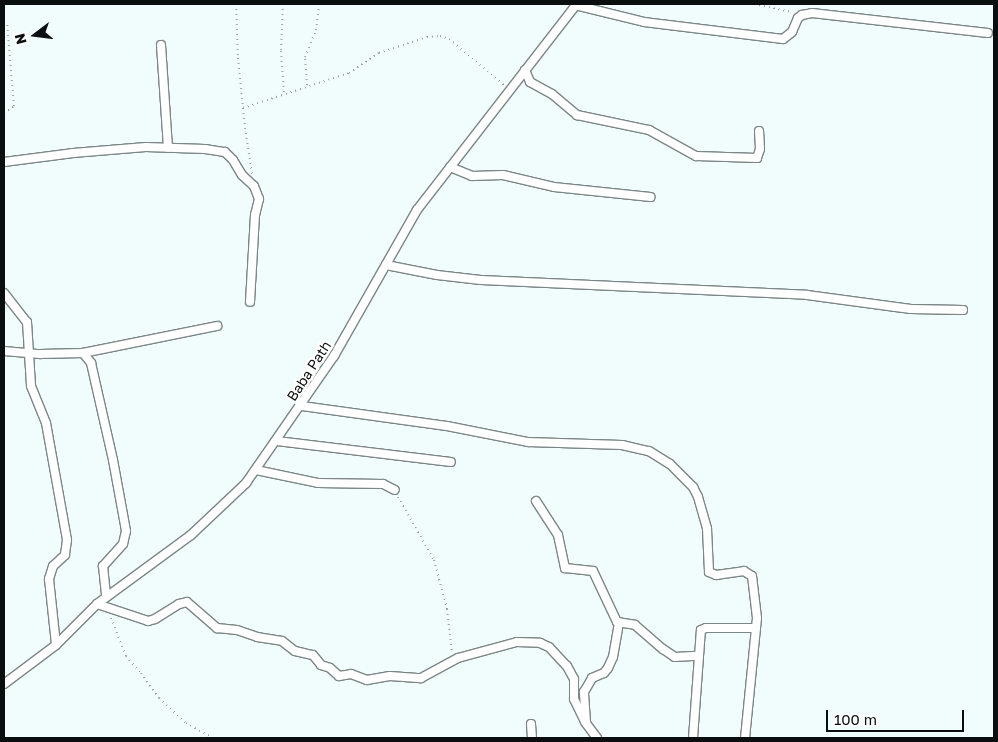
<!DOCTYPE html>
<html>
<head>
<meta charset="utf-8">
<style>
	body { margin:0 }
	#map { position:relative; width:998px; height:742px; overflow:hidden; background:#f1fdfc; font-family:"Golos Text",sans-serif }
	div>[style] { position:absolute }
	.path>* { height:2px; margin-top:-1px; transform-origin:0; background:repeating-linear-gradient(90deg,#9ba4a4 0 1px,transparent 0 5px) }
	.roads { filter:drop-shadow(1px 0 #7c8686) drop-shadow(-1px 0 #7c8686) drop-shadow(0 1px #7c8686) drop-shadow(0 -1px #7c8686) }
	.street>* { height:8px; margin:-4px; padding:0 4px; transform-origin:4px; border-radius:4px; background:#fff }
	span { translate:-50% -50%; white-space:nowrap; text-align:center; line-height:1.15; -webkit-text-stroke:5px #fff; paint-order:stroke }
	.street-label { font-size:14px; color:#0a0e0e }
	.frame { position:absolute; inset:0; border:5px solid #0a0e0e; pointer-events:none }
	.north { position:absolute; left:10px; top:10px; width:50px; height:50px; -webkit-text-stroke:4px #fff; paint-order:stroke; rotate:255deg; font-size:14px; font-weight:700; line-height:20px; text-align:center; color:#0a0e0e }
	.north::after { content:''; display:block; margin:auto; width:18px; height:22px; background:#0a0e0e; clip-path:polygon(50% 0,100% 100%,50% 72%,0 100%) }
	.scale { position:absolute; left:826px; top:710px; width:138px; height:22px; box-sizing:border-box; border:2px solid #0a0e0e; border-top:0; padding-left:6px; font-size:15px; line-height:18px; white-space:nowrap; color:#0a0e0e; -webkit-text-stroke:4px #fff; paint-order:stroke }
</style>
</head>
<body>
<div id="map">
	<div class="path">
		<i style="left:236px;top:4px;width:54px;rotate:87.9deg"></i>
		<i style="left:238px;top:58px;width:70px;rotate:84.3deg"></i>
		<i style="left:245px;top:128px;width:47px;rotate:81.3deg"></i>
		<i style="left:283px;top:4px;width:47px;rotate:92.4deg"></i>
		<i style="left:281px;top:51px;width:43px;rotate:86deg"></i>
		<i style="left:754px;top:4px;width:40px;rotate:12deg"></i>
		<i style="left:307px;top:85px;width:28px;rotate:-94deg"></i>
		<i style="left:305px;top:57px;width:29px;rotate:-68deg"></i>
		<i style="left:316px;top:30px;width:26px;rotate:-83deg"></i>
		<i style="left:243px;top:108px;width:112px;rotate:-18.3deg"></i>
		<i style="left:349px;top:73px;width:36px;rotate:-34deg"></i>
		<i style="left:379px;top:53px;width:51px;rotate:-18.4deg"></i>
		<i style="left:427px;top:37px;width:13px;rotate:-4deg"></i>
		<i style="left:440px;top:36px;width:9px;rotate:18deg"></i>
		<i style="left:449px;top:39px;width:72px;rotate:39.9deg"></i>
		<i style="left:4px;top:113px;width:12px;rotate:-35deg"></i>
		<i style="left:14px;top:106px;width:83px;rotate:-94.8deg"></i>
		<i style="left:398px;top:497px;width:73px;rotate:60.3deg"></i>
		<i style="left:434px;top:560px;width:51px;rotate:75.1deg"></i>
		<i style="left:447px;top:609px;width:44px;rotate:83.5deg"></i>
		<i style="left:111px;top:618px;width:41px;rotate:68.5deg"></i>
		<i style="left:126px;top:656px;width:23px;rotate:49deg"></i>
		<i style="left:141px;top:673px;width:31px;rotate:54deg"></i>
		<i style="left:159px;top:698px;width:37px;rotate:43deg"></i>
		<i style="left:186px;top:723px;width:31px;rotate:29deg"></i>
	</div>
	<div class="roads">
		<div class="street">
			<i style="left:575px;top:5px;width:71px;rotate:13.8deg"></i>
			<i style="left:644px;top:22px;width:140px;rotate:7deg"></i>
			<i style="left:783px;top:39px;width:11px;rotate:-38deg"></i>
			<i style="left:792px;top:32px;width:15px;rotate:-67deg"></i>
			<i style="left:798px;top:18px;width:5px;rotate:-37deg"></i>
			<i style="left:802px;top:15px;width:10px;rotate:-11deg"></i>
			<i style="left:812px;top:13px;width:177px;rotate:6.5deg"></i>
			<i style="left:161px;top:45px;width:103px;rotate:86.1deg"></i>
			<i style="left:525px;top:70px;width:13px;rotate:67deg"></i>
			<i style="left:530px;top:82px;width:25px;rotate:29deg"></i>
			<i style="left:552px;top:94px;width:33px;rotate:40deg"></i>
			<i style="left:577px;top:115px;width:74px;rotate:11.8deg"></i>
			<i style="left:649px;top:130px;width:54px;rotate:29deg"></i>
			<i style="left:696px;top:156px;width:61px;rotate:1.9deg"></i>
			<i style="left:757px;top:158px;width:9px;rotate:-72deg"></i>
			<i style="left:760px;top:149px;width:18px;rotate:-93deg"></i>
			<i style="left:4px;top:162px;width:70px;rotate:-7.4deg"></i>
			<i style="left:73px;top:153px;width:73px;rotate:-4.7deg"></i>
			<i style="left:146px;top:147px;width:59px;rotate:1.9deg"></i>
			<i style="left:205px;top:149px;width:20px;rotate:9deg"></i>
			<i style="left:225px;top:152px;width:11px;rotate:45deg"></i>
			<i style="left:233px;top:160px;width:17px;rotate:59deg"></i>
			<i style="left:242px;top:175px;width:16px;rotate:43deg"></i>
			<i style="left:254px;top:186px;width:14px;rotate:69deg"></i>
			<i style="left:259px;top:199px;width:16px;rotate:104deg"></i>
			<i style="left:255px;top:215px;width:87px;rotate:93.3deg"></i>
			<i style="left:450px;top:167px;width:24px;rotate:22deg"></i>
			<i style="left:472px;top:176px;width:31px;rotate:-2deg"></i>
			<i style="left:503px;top:175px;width:52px;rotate:13.2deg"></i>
			<i style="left:554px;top:187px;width:97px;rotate:5.9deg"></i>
			<i style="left:386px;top:265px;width:52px;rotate:11.1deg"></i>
			<i style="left:437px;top:275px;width:44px;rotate:6.5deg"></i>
			<i style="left:481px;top:280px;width:326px;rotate:2.6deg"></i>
			<i style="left:807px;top:295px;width:105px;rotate:7.7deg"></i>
			<i style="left:911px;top:309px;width:52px;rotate:1.1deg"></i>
			<i style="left:4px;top:293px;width:37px;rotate:52deg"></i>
			<i style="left:27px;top:322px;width:64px;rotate:86.4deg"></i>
			<i style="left:31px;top:386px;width:40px;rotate:68deg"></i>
			<i style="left:46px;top:423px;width:119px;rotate:79.8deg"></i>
			<i style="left:67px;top:540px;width:15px;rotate:98deg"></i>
			<i style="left:65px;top:555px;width:16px;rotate:137deg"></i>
			<i style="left:53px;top:566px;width:14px;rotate:107deg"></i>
			<i style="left:49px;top:579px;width:66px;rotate:83.9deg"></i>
			<i style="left:4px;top:351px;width:36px;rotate:5deg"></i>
			<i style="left:40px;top:354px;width:43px;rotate:-1.3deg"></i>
			<i style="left:83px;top:353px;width:13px;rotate:51deg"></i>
			<i style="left:91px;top:363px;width:99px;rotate:77.2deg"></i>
			<i style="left:113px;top:460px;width:72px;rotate:79.6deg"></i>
			<i style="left:126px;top:531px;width:13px;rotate:103deg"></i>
			<i style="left:123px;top:544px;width:30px;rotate:132deg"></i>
			<i style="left:103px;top:566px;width:31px;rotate:84deg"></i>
			<i style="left:83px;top:353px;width:137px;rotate:-11.4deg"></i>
			<i style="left:302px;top:406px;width:146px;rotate:7.9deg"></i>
			<i style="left:447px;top:426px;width:83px;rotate:11.2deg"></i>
			<i style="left:528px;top:442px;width:94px;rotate:1.8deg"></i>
			<i style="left:622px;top:445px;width:28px;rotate:13deg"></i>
			<i style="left:649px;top:451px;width:25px;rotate:32deg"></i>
			<i style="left:670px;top:464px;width:33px;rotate:45deg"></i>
			<i style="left:693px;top:487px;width:11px;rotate:63deg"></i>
			<i style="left:698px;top:497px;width:33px;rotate:74deg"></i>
			<i style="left:707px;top:529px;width:43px;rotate:87.3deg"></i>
			<i style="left:709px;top:572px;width:8px;rotate:23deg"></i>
			<i style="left:716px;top:575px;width:28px;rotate:-8deg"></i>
			<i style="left:744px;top:571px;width:9px;rotate:32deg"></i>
			<i style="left:752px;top:576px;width:42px;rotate:83.2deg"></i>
			<i style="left:757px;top:618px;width:121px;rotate:95.7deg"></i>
			<i style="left:277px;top:441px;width:175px;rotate:6.9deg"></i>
			<i style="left:256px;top:470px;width:63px;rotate:11.8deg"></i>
			<i style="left:318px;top:483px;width:65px;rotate:0.9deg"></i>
			<i style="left:383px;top:484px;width:13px;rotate:27deg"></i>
			<i style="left:536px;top:501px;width:40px;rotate:57.1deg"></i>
			<i style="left:558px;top:535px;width:34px;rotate:78deg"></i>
			<i style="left:565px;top:568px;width:28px;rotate:6deg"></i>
			<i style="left:593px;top:571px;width:56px;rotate:64.8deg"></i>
			<i style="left:617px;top:622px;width:18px;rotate:9deg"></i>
			<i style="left:635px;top:625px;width:37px;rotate:41deg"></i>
			<i style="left:663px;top:649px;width:14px;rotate:34deg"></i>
			<i style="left:675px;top:657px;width:22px;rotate:-3deg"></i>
			<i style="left:97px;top:604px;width:54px;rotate:18.4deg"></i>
			<i style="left:148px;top:621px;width:7px;rotate:-16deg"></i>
			<i style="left:155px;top:619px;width:28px;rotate:-32deg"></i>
			<i style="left:179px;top:604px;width:8px;rotate:-14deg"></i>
			<i style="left:187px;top:602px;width:40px;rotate:41deg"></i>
			<i style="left:217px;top:628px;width:20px;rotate:6deg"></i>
			<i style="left:237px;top:630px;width:21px;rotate:19deg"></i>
			<i style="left:257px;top:637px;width:25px;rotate:9deg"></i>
			<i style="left:282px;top:641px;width:16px;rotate:38deg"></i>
			<i style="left:295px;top:651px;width:18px;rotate:13deg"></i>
			<i style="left:313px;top:655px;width:13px;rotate:51deg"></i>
			<i style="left:321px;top:665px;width:9px;rotate:18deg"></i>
			<i style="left:330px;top:668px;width:12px;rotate:42deg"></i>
			<i style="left:339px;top:676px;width:12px;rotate:-9deg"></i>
			<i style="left:351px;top:674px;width:17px;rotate:21deg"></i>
			<i style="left:367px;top:680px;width:23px;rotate:-10deg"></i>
			<i style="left:390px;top:676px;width:31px;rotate:4deg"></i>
			<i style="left:421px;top:678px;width:42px;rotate:-28.4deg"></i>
			<i style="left:458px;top:658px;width:61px;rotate:-15.2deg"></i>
			<i style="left:517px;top:642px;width:23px;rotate:2deg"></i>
			<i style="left:540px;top:643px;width:10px;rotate:24deg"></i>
			<i style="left:549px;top:647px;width:26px;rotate:47deg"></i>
			<i style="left:567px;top:666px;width:15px;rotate:62deg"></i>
			<i style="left:574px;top:679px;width:20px;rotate:90deg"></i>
			<i style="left:574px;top:699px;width:25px;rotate:64deg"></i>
			<i style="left:585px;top:722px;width:20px;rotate:53deg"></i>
			<i style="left:4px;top:684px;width:65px;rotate:-36.9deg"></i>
			<i style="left:56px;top:645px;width:58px;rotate:-45deg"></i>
			<i style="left:97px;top:604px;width:117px;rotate:-36.3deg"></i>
			<i style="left:191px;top:535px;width:76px;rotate:-43.4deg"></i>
			<i style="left:246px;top:483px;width:155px;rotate:-55.3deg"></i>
			<i style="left:334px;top:356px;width:168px;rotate:-60.4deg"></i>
			<i style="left:417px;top:210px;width:261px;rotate:-52.2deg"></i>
			<i style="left:586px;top:722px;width:30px;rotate:-94deg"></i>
			<i style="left:584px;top:692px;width:16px;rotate:-60deg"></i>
			<i style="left:592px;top:678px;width:13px;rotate:-23deg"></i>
			<i style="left:604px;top:673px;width:6px;rotate:-51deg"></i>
			<i style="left:608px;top:668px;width:12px;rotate:-66deg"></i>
			<i style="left:613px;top:657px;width:35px;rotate:-80deg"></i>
			<i style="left:531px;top:724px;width:14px;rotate:86deg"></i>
			<i style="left:693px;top:738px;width:108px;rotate:-85.8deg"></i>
			<i style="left:701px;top:630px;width:5px;rotate:-22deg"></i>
			<i style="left:706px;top:628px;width:50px"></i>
		</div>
	</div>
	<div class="street-label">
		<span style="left:309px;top:371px;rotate:-57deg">Baba Path</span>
	</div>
	<div class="frame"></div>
	<div class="north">N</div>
	<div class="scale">100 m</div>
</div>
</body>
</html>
